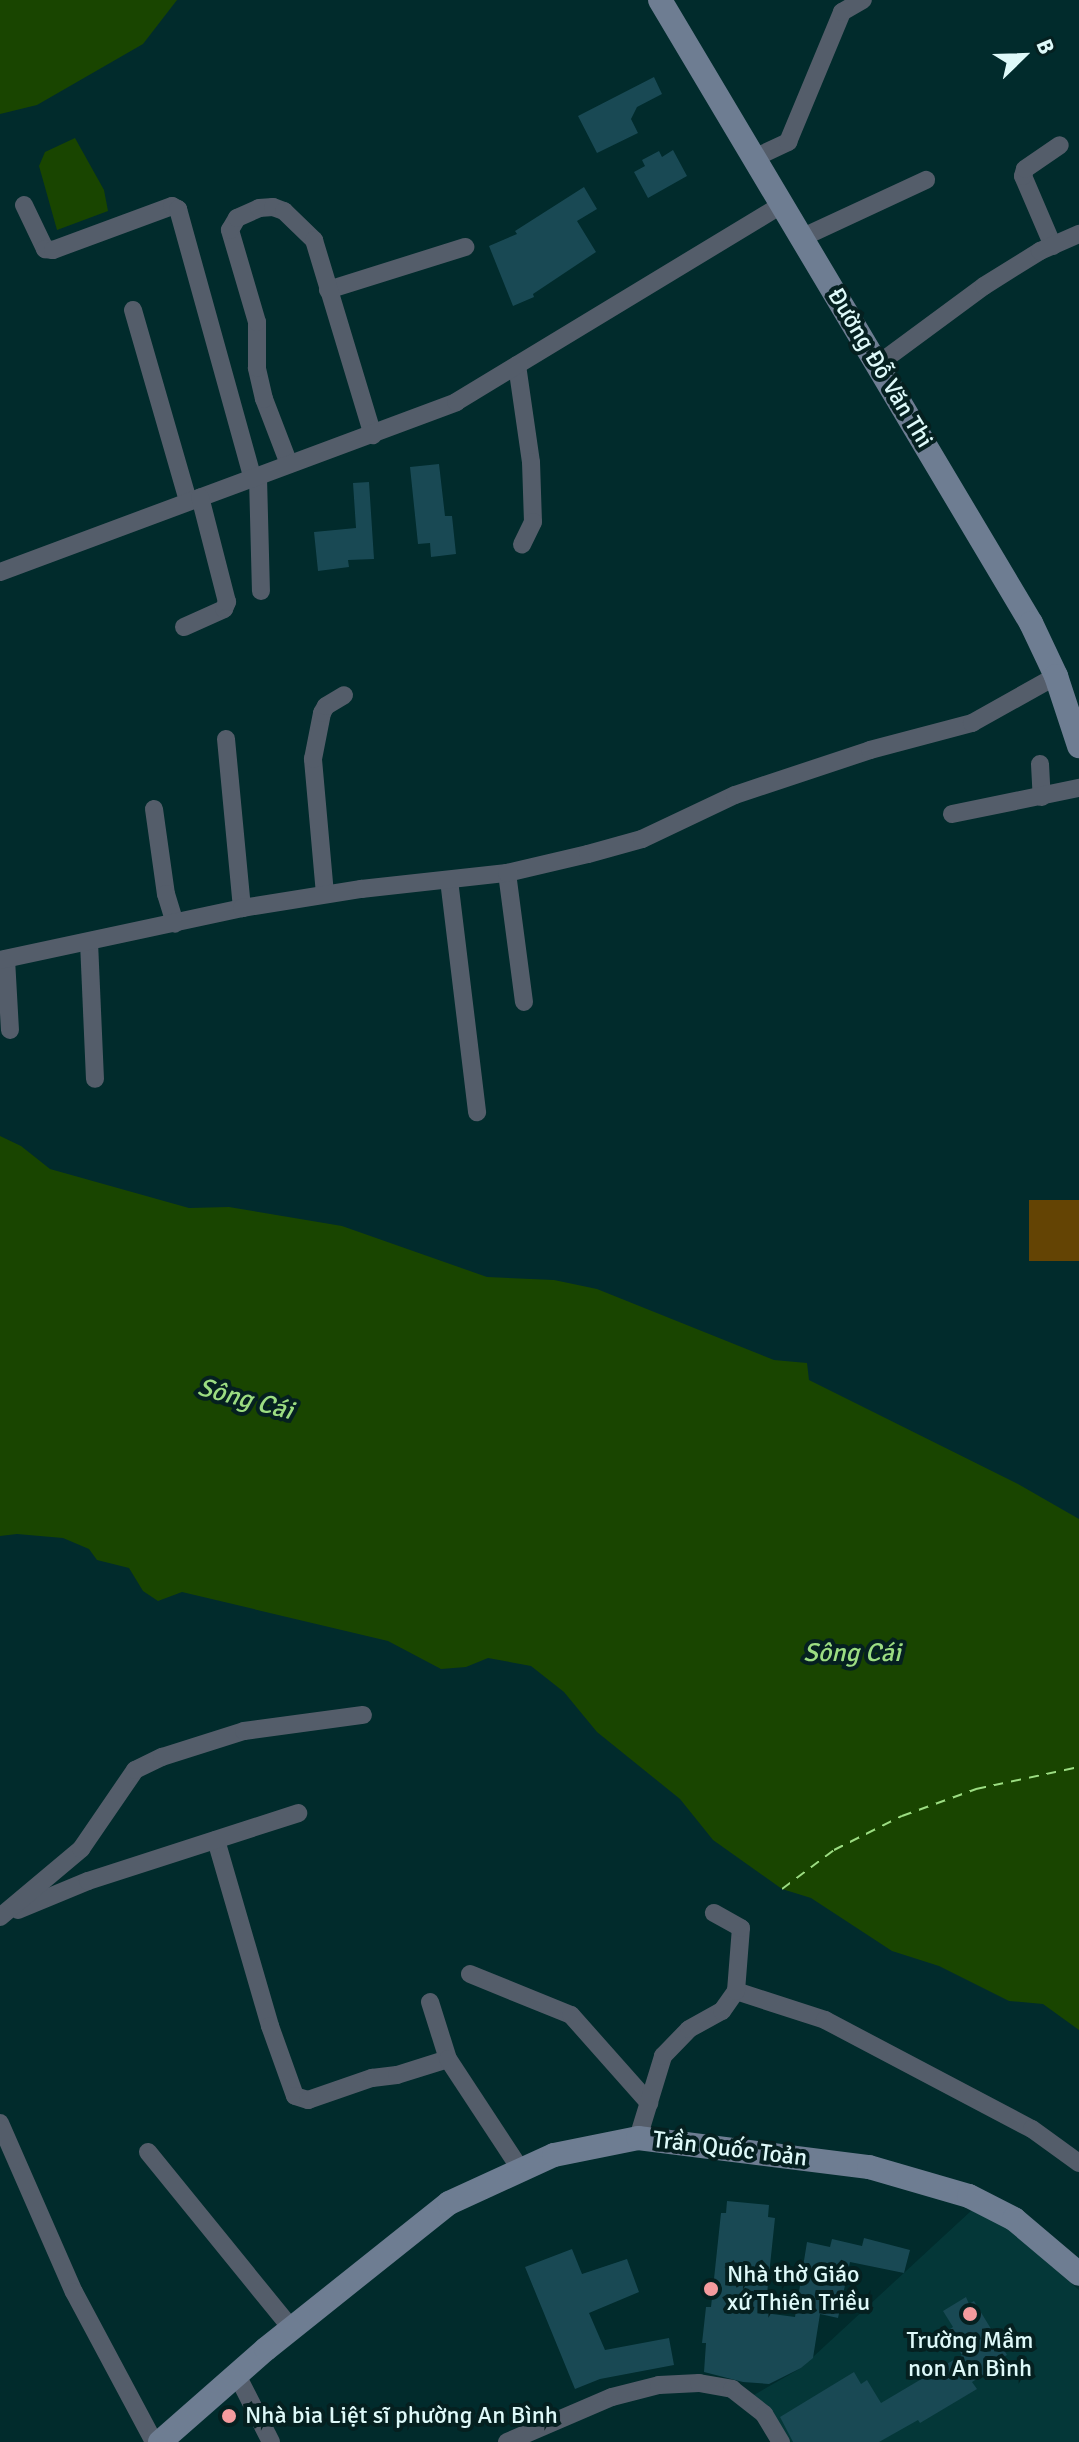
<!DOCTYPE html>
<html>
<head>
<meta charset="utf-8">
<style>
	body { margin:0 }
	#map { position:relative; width:1079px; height:2442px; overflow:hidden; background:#012b2c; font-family:Signika,sans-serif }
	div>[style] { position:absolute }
	.built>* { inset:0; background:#043738 }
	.green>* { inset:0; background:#644404; transform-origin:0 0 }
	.water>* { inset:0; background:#194500 }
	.ferry>* { height:2px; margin-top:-1px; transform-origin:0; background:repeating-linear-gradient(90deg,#9cdd82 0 10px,transparent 0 18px) }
	.building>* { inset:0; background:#194954 }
	.street>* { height:18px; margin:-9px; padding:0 9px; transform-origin:9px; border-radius:9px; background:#545d6a }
	.secondary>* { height:24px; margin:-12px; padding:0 12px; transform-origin:12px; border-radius:12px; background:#6e7d92 }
	.dots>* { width:22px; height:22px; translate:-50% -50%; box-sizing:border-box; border:4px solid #052020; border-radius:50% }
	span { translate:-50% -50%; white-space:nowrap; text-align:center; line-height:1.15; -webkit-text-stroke:8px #052020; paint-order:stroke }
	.street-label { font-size:24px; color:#def9f9 }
	.poi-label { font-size:24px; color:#def9f9 }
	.left { translate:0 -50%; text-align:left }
	.water-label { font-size:26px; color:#9cdd82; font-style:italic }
	.north { position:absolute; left:983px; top:16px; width:80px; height:80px; -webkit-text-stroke:6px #052020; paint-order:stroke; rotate:67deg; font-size:22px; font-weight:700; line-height:32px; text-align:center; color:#def9f9 }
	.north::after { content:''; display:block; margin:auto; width:28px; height:36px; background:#def9f9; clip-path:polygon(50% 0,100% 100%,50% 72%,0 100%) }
</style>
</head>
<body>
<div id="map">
	<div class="built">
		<i style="clip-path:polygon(972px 2210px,1009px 2229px,1079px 2290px,1079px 2442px,789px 2442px,752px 2396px,801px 2368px)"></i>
	</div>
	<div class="green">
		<i style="left:1029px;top:1200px;width:50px;height:61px"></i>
	</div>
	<div class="water">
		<i style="clip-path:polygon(0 0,177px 0,143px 44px,37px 105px,0 114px)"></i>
		<i style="clip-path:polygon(75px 138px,104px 190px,108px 211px,57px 230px,39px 166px,45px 152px)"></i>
		<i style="clip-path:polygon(0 1136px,21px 1146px,50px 1169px,189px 1208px,229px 1207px,342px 1226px,487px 1277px,554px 1280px,597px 1289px,774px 1360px,807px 1363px,809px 1380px,1018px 1484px,1079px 1519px,1079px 2030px,1043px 2004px,1009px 2001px,939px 1966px,892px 1951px,811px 1898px,782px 1889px,713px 1840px,680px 1799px,597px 1732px,564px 1692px,531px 1666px,488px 1658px,466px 1667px,441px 1669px,388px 1641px,182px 1592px,158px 1601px,143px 1591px,129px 1568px,97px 1560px,89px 1549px,63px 1538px,17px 1534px,0 1536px)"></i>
	</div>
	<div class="ferry">
		<i style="left:782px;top:1889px;width:65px;rotate:-36.9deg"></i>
		<i style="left:834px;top:1850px;width:76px;rotate:-26.6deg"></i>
		<i style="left:902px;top:1816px;width:79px;rotate:-20deg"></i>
		<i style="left:976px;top:1789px;width:105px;rotate:-12.1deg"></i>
	</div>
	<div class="building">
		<i style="clip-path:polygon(654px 77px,662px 94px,637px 107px,631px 119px,638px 133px,597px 153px,578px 116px)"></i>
		<i style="clip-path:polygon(673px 150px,687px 176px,648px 198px,634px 172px,645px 166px,642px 160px,659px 151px,662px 157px)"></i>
		<i style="clip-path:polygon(584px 187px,597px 209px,577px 221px,596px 252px,533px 294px,534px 297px,513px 306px,489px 246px,517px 234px,515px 231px)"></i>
		<i style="clip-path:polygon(439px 464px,445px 516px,452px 516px,456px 554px,431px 557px,430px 543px,418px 544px,410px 467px)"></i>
		<i style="clip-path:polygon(369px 482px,374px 559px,348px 560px,349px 567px,318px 571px,314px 532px,356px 528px,353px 483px)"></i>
		<i style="clip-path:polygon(727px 2201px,769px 2205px,768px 2217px,775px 2218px,765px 2313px,795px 2317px,807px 2242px,830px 2247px,832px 2239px,862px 2246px,864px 2238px,910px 2250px,904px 2273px,850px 2262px,838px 2318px,820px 2314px,813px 2358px,801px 2368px,769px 2384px,743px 2382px,704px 2372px,706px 2343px,702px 2343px,706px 2307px,711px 2307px,721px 2213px,726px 2213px)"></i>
		<i style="clip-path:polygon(572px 2249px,582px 2274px,627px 2259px,639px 2292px,589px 2313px,605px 2350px,669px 2338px,674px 2365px,600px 2379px,575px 2389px,525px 2267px)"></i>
		<i style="clip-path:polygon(966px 2297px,969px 2304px,974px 2301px,1007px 2355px,991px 2364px,994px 2368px,972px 2382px,977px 2389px,920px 2423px,918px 2420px,879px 2442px,793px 2442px,780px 2417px,854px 2372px,861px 2384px,867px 2380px,881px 2403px,962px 2355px,947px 2331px,953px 2327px,943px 2311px)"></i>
	</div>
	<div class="street">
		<i style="left:754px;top:158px;width:38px;rotate:-25deg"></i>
		<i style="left:788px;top:142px;width:141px;rotate:-67.4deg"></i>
		<i style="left:842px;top:12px;width:24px;rotate:-30deg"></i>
		<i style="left:24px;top:205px;width:49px;rotate:64.5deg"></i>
		<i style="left:45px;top:249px;width:8px;rotate:7deg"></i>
		<i style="left:53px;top:250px;width:127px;rotate:-20.3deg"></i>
		<i style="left:172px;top:206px;width:7px;rotate:27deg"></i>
		<i style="left:178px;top:209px;width:281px;rotate:74.5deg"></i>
		<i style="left:801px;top:238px;width:138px;rotate:-24.9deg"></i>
		<i style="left:1053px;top:246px;width:76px;rotate:-113.2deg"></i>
		<i style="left:1023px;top:176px;width:7px;rotate:-74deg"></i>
		<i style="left:1025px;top:169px;width:42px;rotate:-34.4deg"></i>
		<i style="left:328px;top:290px;width:144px;rotate:-17.4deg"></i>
		<i style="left:133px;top:310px;width:199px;rotate:73.9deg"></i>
		<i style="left:517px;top:365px;width:98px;rotate:81.8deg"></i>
		<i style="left:531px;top:462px;width:60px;rotate:88.1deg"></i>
		<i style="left:533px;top:522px;width:25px;rotate:116deg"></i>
		<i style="left:877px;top:365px;width:133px;rotate:-36.4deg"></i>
		<i style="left:984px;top:286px;width:66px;rotate:-32deg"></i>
		<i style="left:1040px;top:251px;width:43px;rotate:-23.6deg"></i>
		<i style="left:289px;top:464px;width:70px;rotate:-111deg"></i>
		<i style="left:264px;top:399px;width:32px;rotate:-103deg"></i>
		<i style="left:257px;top:368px;width:46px;rotate:-90deg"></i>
		<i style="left:257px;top:322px;width:96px;rotate:-106.4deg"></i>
		<i style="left:230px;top:230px;width:14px;rotate:-60deg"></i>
		<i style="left:237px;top:218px;width:24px;rotate:-24deg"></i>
		<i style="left:259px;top:208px;width:14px;rotate:-4deg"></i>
		<i style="left:273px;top:207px;width:12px;rotate:20deg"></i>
		<i style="left:284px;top:211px;width:42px;rotate:44deg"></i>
		<i style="left:314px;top:240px;width:204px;rotate:73.2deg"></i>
		<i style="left:258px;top:478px;width:113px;rotate:88.5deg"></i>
		<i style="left:0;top:572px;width:487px;rotate:-20.4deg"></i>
		<i style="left:456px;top:402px;width:380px;rotate:-31.2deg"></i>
		<i style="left:184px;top:627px;width:44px;rotate:-24.2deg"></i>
		<i style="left:224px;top:609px;width:8px;rotate:-67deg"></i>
		<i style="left:227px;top:602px;width:108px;rotate:-104.4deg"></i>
		<i style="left:226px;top:739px;width:170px;rotate:84.6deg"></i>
		<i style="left:1040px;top:764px;width:33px;rotate:87deg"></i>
		<i style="left:154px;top:809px;width:86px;rotate:82deg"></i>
		<i style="left:166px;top:894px;width:31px;rotate:73deg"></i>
		<i style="left:952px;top:814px;width:130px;rotate:-11.6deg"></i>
		<i style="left:507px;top:873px;width:130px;rotate:82.5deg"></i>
		<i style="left:449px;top:880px;width:234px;rotate:83.1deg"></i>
		<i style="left:325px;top:894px;width:136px;rotate:-95.1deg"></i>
		<i style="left:313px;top:759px;width:47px;rotate:-78.9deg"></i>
		<i style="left:322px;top:713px;width:8px;rotate:-60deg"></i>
		<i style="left:326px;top:706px;width:21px;rotate:-31deg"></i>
		<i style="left:89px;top:942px;width:137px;rotate:87.5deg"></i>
		<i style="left:6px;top:959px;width:71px;rotate:86.8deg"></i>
		<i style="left:0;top:960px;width:248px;rotate:-12.1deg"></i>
		<i style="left:242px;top:908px;width:121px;rotate:-9.1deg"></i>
		<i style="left:361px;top:889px;width:147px;rotate:-6.3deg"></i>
		<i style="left:507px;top:873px;width:83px;rotate:-13.2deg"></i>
		<i style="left:588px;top:854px;width:56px;rotate:-15.5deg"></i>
		<i style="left:642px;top:839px;width:103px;rotate:-25.3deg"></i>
		<i style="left:735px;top:795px;width:142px;rotate:-18.4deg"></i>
		<i style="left:870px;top:750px;width:106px;rotate:-14.8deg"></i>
		<i style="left:972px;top:723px;width:96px;rotate:-29.2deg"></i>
		<i style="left:216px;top:1840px;width:194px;rotate:73.8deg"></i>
		<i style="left:270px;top:2026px;width:74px;rotate:70.3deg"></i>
		<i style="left:295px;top:2096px;width:14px;rotate:17deg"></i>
		<i style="left:308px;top:2100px;width:68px;rotate:-19deg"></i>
		<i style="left:372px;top:2078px;width:25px;rotate:-7deg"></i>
		<i style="left:397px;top:2075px;width:53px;rotate:-17.4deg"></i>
		<i style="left:18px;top:1910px;width:76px;rotate:-22.5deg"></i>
		<i style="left:88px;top:1881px;width:221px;rotate:-17.9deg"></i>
		<i style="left:0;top:1917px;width:106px;rotate:-40deg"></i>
		<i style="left:81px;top:1849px;width:96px;rotate:-55.6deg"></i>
		<i style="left:135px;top:1770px;width:30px;rotate:-26deg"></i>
		<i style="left:162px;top:1757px;width:86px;rotate:-17.6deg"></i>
		<i style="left:244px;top:1731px;width:120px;rotate:-7.7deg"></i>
		<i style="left:470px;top:1974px;width:109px;rotate:22.1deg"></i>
		<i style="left:571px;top:2015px;width:118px;rotate:48.4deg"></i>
		<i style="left:736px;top:1991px;width:94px;rotate:18deg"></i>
		<i style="left:825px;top:2020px;width:234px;rotate:27.8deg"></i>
		<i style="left:1032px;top:2129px;width:58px;rotate:35.9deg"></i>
		<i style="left:430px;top:2002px;width:60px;rotate:72.5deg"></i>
		<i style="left:448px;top:2059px;width:133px;rotate:56.7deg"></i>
		<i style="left:0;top:2123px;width:184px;rotate:66.4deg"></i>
		<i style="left:74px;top:2292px;width:170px;rotate:61.9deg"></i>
		<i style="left:638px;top:2138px;width:86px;rotate:-73deg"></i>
		<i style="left:663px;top:2056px;width:37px;rotate:-46deg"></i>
		<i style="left:689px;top:2029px;width:38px;rotate:-29deg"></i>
		<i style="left:722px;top:2011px;width:24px;rotate:-55deg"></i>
		<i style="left:736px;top:1991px;width:63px;rotate:-85.5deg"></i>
		<i style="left:741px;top:1928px;width:31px;rotate:-151deg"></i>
		<i style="left:148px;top:2152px;width:228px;rotate:50.9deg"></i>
		<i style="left:237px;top:2375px;width:75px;rotate:63.1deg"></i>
		<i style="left:507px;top:2442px;width:114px;rotate:-23.2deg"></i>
		<i style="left:612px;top:2397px;width:49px;rotate:-14.3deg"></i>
		<i style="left:659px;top:2385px;width:40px;rotate:-2.9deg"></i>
		<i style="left:699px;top:2383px;width:34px;rotate:10deg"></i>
		<i style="left:732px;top:2389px;width:41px;rotate:38deg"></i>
		<i style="left:764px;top:2414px;width:33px;rotate:59deg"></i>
	</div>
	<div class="secondary">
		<i style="left:660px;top:0;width:725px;rotate:59.23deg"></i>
		<i style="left:1031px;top:623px;width:59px;rotate:64.7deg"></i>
		<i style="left:1056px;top:676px;width:74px;rotate:71.8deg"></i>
		<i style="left:160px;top:2442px;width:141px;rotate:-41.3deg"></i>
		<i style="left:266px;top:2349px;width:234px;rotate:-38.6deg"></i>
		<i style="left:449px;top:2203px;width:115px;rotate:-24.6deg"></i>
		<i style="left:554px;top:2155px;width:86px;rotate:-11.4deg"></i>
		<i style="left:638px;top:2138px;width:233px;rotate:7.2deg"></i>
		<i style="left:869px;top:2167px;width:104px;rotate:16.2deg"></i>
		<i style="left:969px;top:2196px;width:51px;rotate:27.1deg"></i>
		<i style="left:1014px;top:2219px;width:85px;rotate:40.2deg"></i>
	</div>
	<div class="dots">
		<i style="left:711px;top:2289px;background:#f59b9e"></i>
		<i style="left:970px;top:2314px;background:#f59b9e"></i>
		<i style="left:229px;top:2416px;background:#f59b9e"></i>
	</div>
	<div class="street-label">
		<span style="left:880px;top:368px;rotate:59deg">Đường Đỗ Văn Thi</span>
		<span style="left:730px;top:2149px;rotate:7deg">Trần Quốc Toản</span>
	</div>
	<div class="poi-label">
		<span class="left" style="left:727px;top:2289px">Nhà thờ Giáo<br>xứ Thiên Triều</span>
		<span style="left:970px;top:2355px">Trường Mầm<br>non An Bình</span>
		<span class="left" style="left:245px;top:2416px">Nhà bia Liệt sĩ phường An Bình</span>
	</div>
	<div class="water-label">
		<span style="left:245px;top:1400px;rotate:15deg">Sông Cái</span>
		<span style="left:852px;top:1654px">Sông Cái</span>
	</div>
	<div class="north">B</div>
</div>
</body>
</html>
